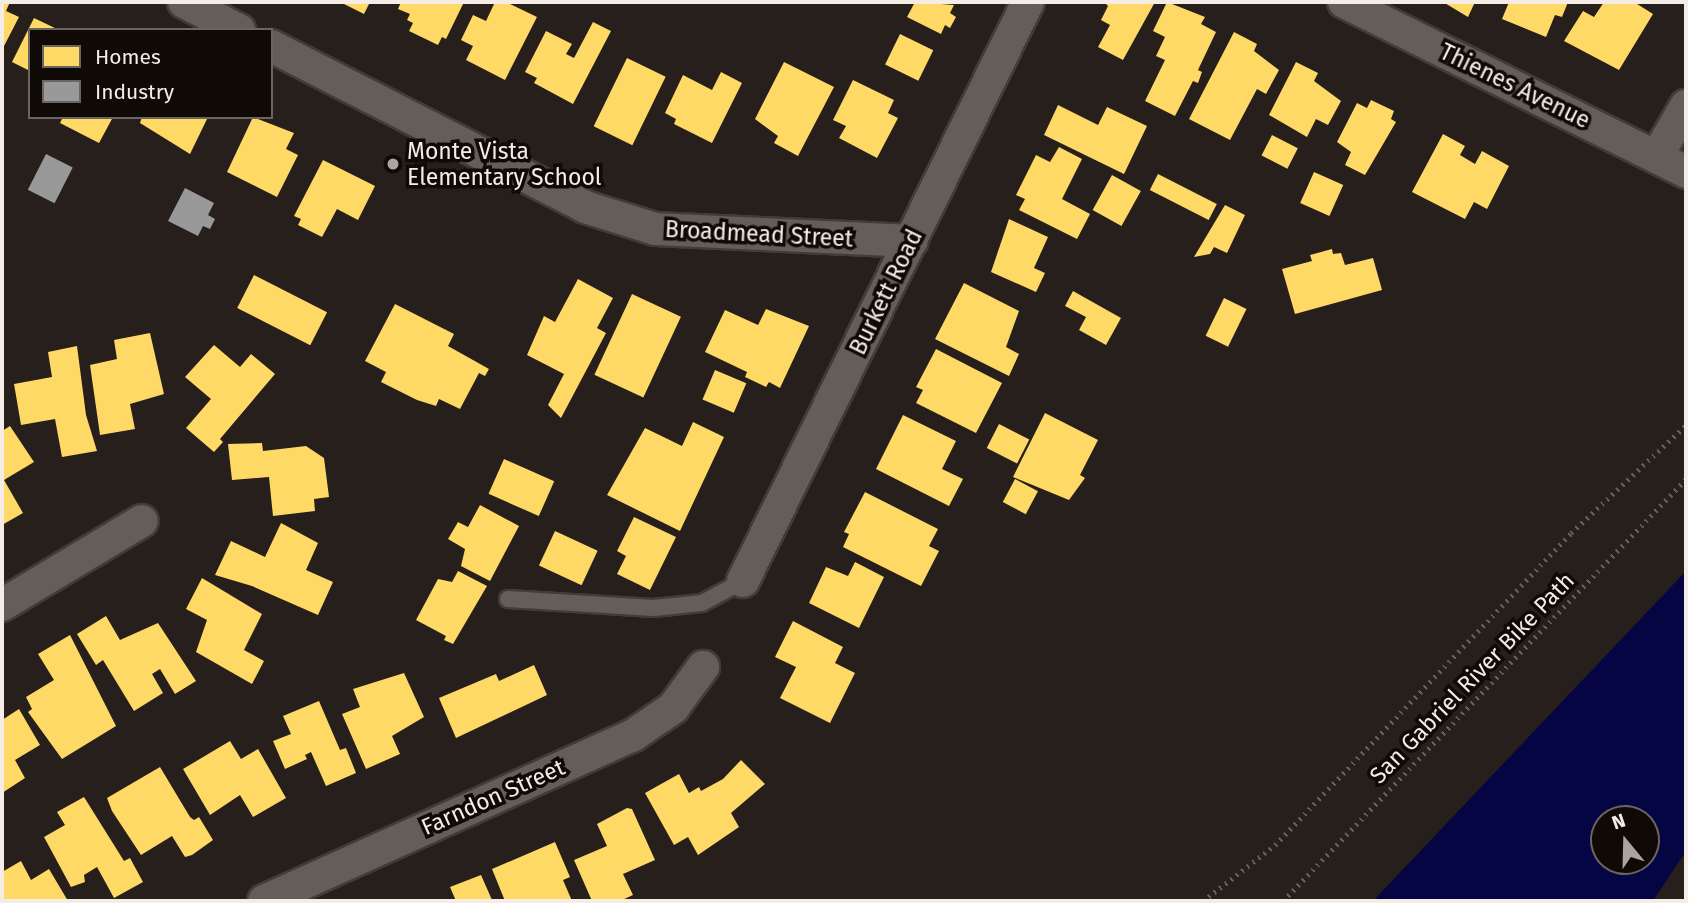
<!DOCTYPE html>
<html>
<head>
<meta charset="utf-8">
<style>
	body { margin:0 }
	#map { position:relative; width:1688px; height:903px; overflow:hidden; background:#271f1b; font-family:"Fira Sans",sans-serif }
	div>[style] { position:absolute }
	.water>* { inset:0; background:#040542 }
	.homes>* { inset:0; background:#ffd966; transform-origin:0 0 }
	.industry>* { inset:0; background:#999; transform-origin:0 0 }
	.path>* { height:4.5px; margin-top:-2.25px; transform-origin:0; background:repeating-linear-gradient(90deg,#645f5c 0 2px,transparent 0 7px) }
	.roads { filter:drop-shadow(2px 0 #423b37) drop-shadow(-2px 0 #423b37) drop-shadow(0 2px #423b37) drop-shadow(0 -2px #423b37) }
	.lane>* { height:16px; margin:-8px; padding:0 8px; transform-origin:8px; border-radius:8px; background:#645e5a }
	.street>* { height:32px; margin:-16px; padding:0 16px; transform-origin:16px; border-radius:16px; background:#645e5a }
	.dots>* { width:19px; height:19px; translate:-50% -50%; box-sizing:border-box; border:4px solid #100a06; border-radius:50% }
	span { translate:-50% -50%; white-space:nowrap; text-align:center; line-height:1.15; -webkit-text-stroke:7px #100a06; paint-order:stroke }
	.street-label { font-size:23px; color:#f6ece6 }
	.poi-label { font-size:23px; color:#f6ece6 }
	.left { translate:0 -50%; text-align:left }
	.frame { position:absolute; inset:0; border:4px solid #f6ece6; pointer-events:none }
	.legend { position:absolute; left:28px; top:28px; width:245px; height:91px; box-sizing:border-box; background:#100a06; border:2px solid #6c6460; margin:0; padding:9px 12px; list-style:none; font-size:21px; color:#f6ece6 }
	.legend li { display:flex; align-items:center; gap:14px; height:35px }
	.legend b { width:35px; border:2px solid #6c6460 }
	.north { position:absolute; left:1590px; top:805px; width:70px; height:70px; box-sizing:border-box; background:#100a06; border:2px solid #6c6460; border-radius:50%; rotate:341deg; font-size:19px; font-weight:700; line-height:28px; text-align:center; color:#f6ece6 }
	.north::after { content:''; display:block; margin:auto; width:24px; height:32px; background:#aea49f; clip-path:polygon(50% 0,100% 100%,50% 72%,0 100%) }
</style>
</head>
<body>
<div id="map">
	<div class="water">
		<i style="clip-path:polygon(evenodd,1686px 571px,1686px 851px,1653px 901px,1373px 901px,1686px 571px,1604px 819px,1646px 819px,1646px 861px,1604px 861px,1604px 819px)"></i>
	</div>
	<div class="homes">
		<i style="clip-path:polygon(2px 2px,10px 2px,6px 11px,19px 17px,2px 50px)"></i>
		<i style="clip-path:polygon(340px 2px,370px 2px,364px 14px)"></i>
		<i style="clip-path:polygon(401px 2px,464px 2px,446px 39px,442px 37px,438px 45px,409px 31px,413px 23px,407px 20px,410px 14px,398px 9px)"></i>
		<i style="clip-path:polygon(495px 2px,506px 2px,537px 17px,505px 80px,466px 60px,473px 46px,461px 40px,473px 15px,486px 21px)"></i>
		<i style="clip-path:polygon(915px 2px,954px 5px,950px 13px,956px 17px,950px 28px,945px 25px,941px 34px,907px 17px)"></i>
		<i style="clip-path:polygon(1104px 2px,1155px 2px,1123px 60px,1098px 47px,1110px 25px,1101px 20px,1108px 6px)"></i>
		<i style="clip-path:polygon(1167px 2px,1205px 17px,1201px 24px,1216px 32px,1198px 70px,1202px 72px,1198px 83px,1193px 81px,1175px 116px,1145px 101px,1165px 60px,1156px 56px,1165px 37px,1153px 31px)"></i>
		<i style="clip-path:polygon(1443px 2px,1475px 2px,1468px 17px)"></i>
		<i style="clip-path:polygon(1509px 2px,1568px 2px,1562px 17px,1555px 15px,1546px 37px,1502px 19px)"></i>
		<i style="clip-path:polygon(1604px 2px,1634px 2px,1653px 14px,1619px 70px,1564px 41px,1583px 11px,1594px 17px)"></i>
		<i style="clip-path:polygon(34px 18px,59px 30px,30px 30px,30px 71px,12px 62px)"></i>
		<i style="clip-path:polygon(593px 22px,611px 31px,573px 104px,534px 83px,537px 78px,525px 72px,546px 31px,572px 44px,566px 54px,574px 58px)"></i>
		<i style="clip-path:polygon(1234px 32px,1257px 44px,1254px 51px,1279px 70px,1266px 94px,1257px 89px,1230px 140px,1189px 119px)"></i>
		<i style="left:900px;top:34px;width:37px;height:34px;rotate:26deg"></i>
		<i style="left:627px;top:58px;width:43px;height:76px;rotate:26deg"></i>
		<i style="clip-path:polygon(784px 62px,834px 87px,798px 156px,774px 143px,778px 136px,755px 119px)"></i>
		<i style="clip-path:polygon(1296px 62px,1318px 73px,1314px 81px,1341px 101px,1328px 125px,1316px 119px,1307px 137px,1269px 115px)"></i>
		<i style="clip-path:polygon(721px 72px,742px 83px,712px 143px,674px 124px,676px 119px,665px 113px,683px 75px,712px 90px)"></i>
		<i style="clip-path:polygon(853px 80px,894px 100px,888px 113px,898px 118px,877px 158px,839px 138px,846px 126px,833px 120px)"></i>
		<i style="clip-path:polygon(1371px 100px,1394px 111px,1391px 119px,1396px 122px,1365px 175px,1345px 165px,1351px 152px,1337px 142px,1357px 103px,1367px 108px)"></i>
		<i style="clip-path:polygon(1058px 105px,1098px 125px,1107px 107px,1147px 126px,1124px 174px,1044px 135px)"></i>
		<i style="clip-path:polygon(63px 117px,113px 117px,99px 143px,60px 123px)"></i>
		<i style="clip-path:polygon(142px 117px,208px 117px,190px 154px,140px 123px)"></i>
		<i style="clip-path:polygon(253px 117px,294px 133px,286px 149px,298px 155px,277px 197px,227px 172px)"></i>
		<i style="clip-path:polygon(1443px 134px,1465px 146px,1460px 155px,1475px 164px,1482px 151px,1509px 166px,1487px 209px,1474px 202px,1465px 219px,1412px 192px)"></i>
		<i style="left:1272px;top:135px;width:29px;height:23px;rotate:27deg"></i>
		<i style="clip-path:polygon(1059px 147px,1082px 159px,1062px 199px,1090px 214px,1077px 239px,1019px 210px,1025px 199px,1016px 195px,1036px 155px,1050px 162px)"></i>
		<i style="clip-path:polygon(323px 160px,375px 186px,358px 220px,337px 209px,322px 237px,298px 225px,301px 219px,294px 216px)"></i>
		<i style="left:1314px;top:172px;width:32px;height:34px;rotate:24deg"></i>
		<i style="left:1158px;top:174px;width:66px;height:18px;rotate:27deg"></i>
		<i style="left:1112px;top:175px;width:33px;height:40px;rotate:29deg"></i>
		<i style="clip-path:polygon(1225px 205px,1245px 215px,1227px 253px,1214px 247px,1210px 254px,1194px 257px)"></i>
		<i style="clip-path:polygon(1009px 219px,1048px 237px,1034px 268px,1045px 273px,1036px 292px,991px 272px)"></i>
		<i style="clip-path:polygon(1332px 249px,1333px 254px,1341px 253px,1345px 265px,1373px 258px,1382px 290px,1295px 314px,1282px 269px,1312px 261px,1310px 255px)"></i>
		<i style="left:254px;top:275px;width:82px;height:37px;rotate:27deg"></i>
		<i style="clip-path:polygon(578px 279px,613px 298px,597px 328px,606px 333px,561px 418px,548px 405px,564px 374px,527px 355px,544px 316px,555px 322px)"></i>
		<i style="clip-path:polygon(964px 283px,1019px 311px,1006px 347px,1019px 354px,1009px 376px,935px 339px)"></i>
		<i style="clip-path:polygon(1073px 291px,1121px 318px,1106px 345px,1079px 330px,1086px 317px,1065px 306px)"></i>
		<i style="left:632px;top:294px;width:54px;height:89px;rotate:25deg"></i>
		<i style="left:1224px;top:298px;width:25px;height:42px;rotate:26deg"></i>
		<i style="clip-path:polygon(395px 304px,454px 334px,448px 346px,489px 369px,485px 376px,479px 373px,460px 409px,439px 399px,436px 406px,417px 400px,381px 382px,386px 372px,365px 361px)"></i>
		<i style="clip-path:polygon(766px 309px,809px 326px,780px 388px,769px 382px,766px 387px,745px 377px,747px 372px,705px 352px,725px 310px,758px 325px)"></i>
		<i style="clip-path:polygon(150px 333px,164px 394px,130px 404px,135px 429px,100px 435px,90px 365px,117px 359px,114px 340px)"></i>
		<i style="clip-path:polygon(214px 345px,240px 367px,251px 354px,275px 374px,220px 439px,223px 442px,214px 452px,186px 428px,211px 399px,185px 377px)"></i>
		<i style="clip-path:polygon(77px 346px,86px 415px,97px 451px,62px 457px,55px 419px,21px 425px,14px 384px,52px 377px,48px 352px)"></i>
		<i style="clip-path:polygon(936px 349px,1002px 383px,976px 433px,916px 403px,923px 390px,916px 387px)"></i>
		<i style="left:715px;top:370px;width:34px;height:32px;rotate:23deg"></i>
		<i style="clip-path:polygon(1045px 413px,1098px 440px,1080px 475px,1085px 478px,1069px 500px,1013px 477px)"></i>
		<i style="clip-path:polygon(903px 415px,956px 441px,942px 469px,963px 479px,949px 506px,876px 469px)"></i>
		<i style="clip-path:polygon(693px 422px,724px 437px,680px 531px,607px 495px,645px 428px,682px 446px)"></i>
		<i style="left:999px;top:424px;width:34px;height:27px;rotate:27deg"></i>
		<i style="clip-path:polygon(10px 426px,34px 462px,4px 480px,23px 513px,2px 525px,2px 431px)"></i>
		<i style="clip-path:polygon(262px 443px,263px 451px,306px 446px,324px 458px,329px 497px,314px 499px,315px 511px,273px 516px,269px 477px,232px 480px,228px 444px)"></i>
		<i style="left:504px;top:459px;width:55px;height:38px;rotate:24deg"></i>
		<i style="left:1015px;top:479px;width:26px;height:26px;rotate:28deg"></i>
		<i style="clip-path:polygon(865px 492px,938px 529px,929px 546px,939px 551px,921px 586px,843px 547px,849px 534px,844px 532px)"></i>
		<i style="clip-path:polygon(480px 505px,519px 526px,490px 581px,461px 566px,465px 549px,448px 539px,458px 522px,468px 527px)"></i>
		<i style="clip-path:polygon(634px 517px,676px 537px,650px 590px,617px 574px,626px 556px,617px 551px)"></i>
		<i style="clip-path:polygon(281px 523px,318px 543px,306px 570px,333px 582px,318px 615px,252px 586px,215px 575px,231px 541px,265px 557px)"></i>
		<i style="left:555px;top:531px;width:47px;height:38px;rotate:25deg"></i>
		<i style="clip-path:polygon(855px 562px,884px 577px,859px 628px,809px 603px,826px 567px,848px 576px)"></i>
		<i style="clip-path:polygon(458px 571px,487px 586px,453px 644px,444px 640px,446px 636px,416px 620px,438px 579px,452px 582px)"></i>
		<i style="clip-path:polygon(202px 578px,262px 614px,244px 650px,264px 661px,252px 684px,196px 652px,207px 620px,186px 609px)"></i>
		<i style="clip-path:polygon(106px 616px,120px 640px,158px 623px,196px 681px,175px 694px,160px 669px,152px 674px,163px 693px,134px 711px,103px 660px,96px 665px,77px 634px)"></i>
		<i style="clip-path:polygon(793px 621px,843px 647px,835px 663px,855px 673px,830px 723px,780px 698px,796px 667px,775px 657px)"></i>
		<i style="clip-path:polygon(70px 635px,116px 726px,62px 759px,28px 712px,32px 709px,26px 697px,54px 680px,38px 654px)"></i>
		<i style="clip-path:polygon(534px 665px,547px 695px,456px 738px,439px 698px,496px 674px,499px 681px)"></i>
		<i style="clip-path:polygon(404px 673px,424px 717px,392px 736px,400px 754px,366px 769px,342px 714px,360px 707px,353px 689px)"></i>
		<i style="clip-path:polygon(319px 701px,340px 750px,346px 748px,356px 773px,326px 786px,311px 752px,305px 755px,307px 759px,285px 769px,273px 741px,291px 734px,283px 716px)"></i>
		<i style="clip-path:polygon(19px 709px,40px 745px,15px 760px,25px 778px,2px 793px,2px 720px)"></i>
		<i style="clip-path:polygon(230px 741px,241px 759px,258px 749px,286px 798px,253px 817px,240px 795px,210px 815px,183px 769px)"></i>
		<i style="clip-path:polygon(741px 760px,765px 784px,731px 813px,739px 827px,698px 855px,688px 837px,674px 845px,645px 793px,679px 774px,689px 793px,699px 787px,701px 791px,723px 779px)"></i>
		<i style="clip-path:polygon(160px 767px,190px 817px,194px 820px,199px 817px,213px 840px,192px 855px,185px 857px,172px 836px,141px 855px,112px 811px,107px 798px)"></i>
		<i style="clip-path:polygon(84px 797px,124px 861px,130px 858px,143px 882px,114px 898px,97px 867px,84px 875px,85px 882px,71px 887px,44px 837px,65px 825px,57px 812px)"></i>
		<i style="clip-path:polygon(627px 808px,632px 809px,655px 860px,623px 874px,633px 895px,620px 901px,592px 901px,574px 860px,607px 846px,597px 824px)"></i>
		<i style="clip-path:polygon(555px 842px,570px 877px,563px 880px,572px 901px,505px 901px,492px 869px)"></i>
		<i style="clip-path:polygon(21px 861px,31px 880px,49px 869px,68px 901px,2px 901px,2px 872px)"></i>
		<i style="clip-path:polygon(481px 875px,492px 900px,456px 901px,450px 887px)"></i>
	</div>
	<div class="industry">
		<i style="left:46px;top:154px;width:30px;height:40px;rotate:27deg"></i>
		<i style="clip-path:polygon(185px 188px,214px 203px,208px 215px,215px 219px,210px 229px,203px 226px,198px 236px,168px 221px)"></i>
	</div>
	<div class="path">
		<i style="left:1203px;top:901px;width:91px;rotate:-37.9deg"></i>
		<i style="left:1275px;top:845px;width:430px;rotate:-46.5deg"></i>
		<i style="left:1571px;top:533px;width:158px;rotate:-43.2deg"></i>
		<i style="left:1283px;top:901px;width:584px;rotate:-46.32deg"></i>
	</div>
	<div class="roads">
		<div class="lane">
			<i style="left:508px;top:599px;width:146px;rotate:3.5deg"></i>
			<i style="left:654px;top:608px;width:48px;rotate:-5.9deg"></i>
			<i style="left:702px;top:603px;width:47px;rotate:-28.2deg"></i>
		</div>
		<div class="street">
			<i style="left:184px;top:2px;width:62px;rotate:27deg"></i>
			<i style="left:1344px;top:2px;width:382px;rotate:26.4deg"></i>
			<i style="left:271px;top:46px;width:353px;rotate:27.1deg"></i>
			<i style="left:585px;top:207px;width:73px;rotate:17.4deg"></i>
			<i style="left:655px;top:229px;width:257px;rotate:2.7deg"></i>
			<i style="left:1657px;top:156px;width:58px;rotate:-59.9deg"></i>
			<i style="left:743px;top:581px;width:645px;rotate:-63.79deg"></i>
			<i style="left:2px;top:605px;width:163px;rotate:-31deg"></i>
			<i style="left:264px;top:901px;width:403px;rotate:-24.2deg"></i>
			<i style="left:632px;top:736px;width:50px;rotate:-34.3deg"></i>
			<i style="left:673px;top:708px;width:51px;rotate:-53.8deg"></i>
		</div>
	</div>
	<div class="dots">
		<i style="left:393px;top:164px;background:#aea49f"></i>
	</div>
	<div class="street-label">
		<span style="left:1515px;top:86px;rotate:26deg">Thienes Avenue</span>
		<span style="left:759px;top:234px;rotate:3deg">Broadmead Street</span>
		<span style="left:886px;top:292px;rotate:-64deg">Burkett Road</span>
		<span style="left:1472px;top:678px;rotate:-46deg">San Gabriel River Bike Path</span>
		<span style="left:493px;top:797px;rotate:-24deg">Farndon Street</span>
	</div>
	<div class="poi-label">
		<span class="left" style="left:407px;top:164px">Monte Vista<br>Elementary School</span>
	</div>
	<div class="frame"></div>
	<ul class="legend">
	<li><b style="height:19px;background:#ffd966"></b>Homes</li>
	<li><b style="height:19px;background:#999"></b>Industry</li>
	</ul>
	<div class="north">N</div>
</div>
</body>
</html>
